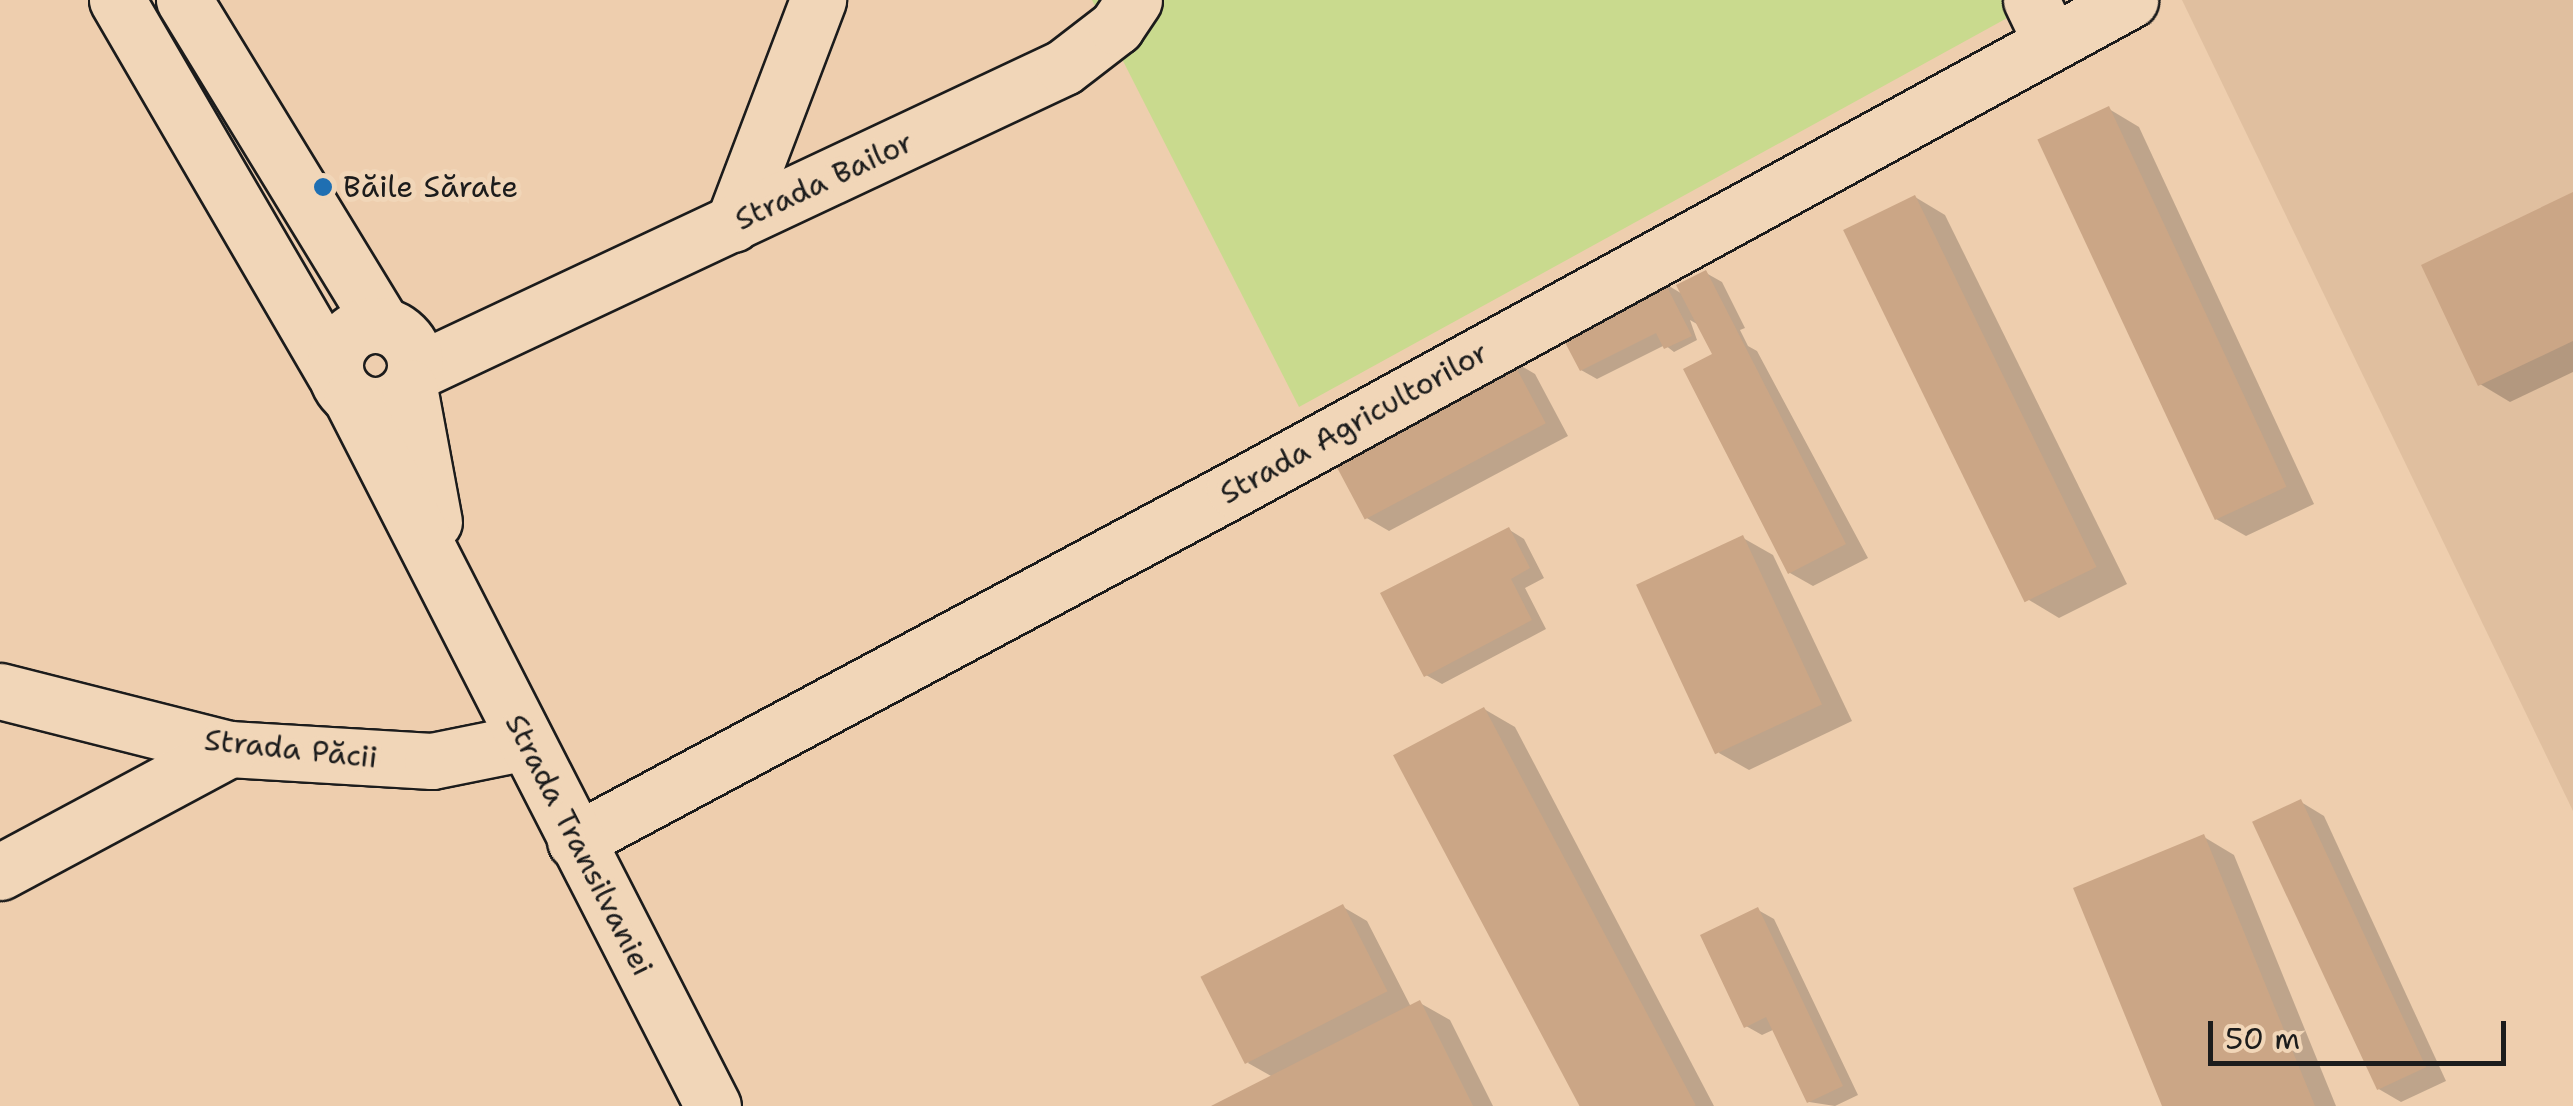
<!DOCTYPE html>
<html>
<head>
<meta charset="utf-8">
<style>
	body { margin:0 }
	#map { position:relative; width:2573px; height:1106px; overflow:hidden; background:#eeceae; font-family:"Shantell Sans",sans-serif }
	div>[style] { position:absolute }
	.built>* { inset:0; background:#e0bf9f }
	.green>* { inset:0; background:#c9da8e }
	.shadow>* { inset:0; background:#0003 }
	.building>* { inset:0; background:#cba686; transform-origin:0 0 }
	.roads { filter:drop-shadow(2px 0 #1c1c1c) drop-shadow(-2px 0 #1c1c1c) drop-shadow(0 2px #1c1c1c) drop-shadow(0 -2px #1c1c1c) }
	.minor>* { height:55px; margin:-27.5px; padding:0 27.5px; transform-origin:27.5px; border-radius:27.5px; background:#f1d6b8 }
	.major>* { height:55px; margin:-27.5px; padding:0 27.5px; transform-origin:27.5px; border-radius:27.5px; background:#f1d6b8 }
	.major>.ring { margin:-27.5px; padding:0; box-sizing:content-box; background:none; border:55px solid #f1d6b8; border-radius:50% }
	.dots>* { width:28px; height:28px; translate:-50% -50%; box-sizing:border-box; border:5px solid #f1d6b8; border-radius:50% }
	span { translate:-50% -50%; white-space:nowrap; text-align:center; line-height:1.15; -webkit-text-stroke:10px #f1d6b8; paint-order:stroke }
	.street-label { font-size:30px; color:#1c1c1c }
	.poi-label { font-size:30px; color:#1c1c1c }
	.left { translate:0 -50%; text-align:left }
	.scale { position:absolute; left:2208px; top:1021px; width:298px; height:45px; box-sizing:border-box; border:5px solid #1c1c1c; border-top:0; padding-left:12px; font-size:30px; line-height:35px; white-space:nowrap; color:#1c1c1c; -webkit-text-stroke:8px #f1d6b8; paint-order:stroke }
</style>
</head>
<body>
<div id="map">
	<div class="built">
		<i style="clip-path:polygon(2182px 0,2573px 0,2573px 811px)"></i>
	</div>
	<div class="green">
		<i style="clip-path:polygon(1092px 0,2040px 0,1299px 407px)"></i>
	</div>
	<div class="shadow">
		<i style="clip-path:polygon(2109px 109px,2139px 127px,2314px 504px,2246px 536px,2216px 519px)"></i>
		<i style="clip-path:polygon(2573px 195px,2573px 372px,2510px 402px,2480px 384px)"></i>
		<i style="clip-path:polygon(1915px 197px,1945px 215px,2127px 584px,2059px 618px,2029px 600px)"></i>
		<i style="clip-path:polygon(1706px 273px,1722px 282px,1745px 328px,1740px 330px,1748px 346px,1757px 351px,1868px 558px,1813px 586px,1790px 573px,1709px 331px,1690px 320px,1697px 340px,1674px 352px,1665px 345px,1597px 379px,1581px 370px,1664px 283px,1684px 295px)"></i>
		<i style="clip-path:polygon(1511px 360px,1535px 374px,1568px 436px,1389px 531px,1365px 517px)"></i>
		<i style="clip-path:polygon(1508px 529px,1524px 539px,1544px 578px,1525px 588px,1546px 629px,1442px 684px,1426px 675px)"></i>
		<i style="clip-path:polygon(1743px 538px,1773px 555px,1852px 721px,1749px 770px,1719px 753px)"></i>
		<i style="clip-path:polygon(1484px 709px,1515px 727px,1714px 1106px,1580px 1106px)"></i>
		<i style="clip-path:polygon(2301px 802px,2324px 816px,2446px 1081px,2401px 1102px,2377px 1088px)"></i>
		<i style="clip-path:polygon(2204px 837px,2234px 855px,2336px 1106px,2164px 1106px)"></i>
		<i style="clip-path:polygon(1343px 907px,1367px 921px,1411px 1007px,1420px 1003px,1450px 1020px,1493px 1106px,1220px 1106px,1273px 1077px,1248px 1063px)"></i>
		<i style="clip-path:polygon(1758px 910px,1774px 919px,1858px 1095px,1835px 1106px,1809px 1102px,1775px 1029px,1762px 1035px,1746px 1026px)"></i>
	</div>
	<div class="building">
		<i style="left:2109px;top:106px;width:420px;height:79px;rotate:65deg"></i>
		<i style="clip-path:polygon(2573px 192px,2573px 341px,2478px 386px,2421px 265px)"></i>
		<i style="left:1915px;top:195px;width:414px;height:80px;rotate:64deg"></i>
		<i style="clip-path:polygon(1706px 270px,1846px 544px,1788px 574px,1683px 369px,1712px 354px,1676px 285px)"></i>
		<i style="clip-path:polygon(1664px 281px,1692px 336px,1664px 349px,1656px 333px,1580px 371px,1560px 333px)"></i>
		<i style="left:1511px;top:358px;width:74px;height:205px;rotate:62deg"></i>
		<i style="clip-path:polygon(1509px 527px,1530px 568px,1511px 579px,1532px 620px,1424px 677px,1380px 593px)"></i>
		<i style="left:1743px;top:535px;width:187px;height:118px;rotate:65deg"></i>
		<i style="left:1484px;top:707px;width:451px;height:103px;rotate:62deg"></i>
		<i style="left:2301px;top:799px;width:296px;height:54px;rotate:65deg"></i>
		<i style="clip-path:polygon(2204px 834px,2315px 1106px,2162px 1106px,2073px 888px)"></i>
		<i style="left:1343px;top:904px;width:98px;height:160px;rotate:63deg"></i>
		<i style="clip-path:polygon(1758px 907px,1843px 1086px,1807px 1103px,1766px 1017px,1744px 1028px,1700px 935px)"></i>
		<i style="clip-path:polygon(1420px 1000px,1473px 1106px,1211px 1106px)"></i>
	</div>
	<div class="roads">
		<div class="minor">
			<i style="left:2031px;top:0;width:47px;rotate:64.5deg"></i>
			<i style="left:733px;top:224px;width:240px;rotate:-69.2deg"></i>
			<i style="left:415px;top:372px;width:717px;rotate:-25.17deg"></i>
			<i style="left:1064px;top:67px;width:66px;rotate:-37.6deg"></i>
			<i style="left:1116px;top:27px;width:32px;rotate:-56deg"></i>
			<i style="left:0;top:691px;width:236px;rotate:14.2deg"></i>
			<i style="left:229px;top:749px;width:203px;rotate:3.4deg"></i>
			<i style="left:432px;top:761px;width:96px;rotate:-11.4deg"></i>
			<i style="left:575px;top:841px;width:747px;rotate:-28.11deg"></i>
			<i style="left:1234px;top:489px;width:1021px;rotate:-28.62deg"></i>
			<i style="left:0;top:872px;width:260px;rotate:-28.2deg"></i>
		</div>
		<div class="major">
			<i style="left:117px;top:0;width:432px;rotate:59.8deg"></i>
			<i style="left:184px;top:0;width:381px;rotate:58.6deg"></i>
			<i class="ring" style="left:335px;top:325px;width:25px;height:25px"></i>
			<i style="left:409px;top:387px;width:137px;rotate:79.5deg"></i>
			<i style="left:351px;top:398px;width:795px;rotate:62.92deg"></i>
		</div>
	</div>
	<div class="dots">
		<i style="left:323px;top:187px;background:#1f6fb2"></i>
	</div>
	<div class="street-label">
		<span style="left:824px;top:181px;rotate:-25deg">Strada Bailor</span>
		<span style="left:1354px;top:423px;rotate:-29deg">Strada Agricultorilor</span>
		<span style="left:291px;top:749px;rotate:6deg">Strada Păcii</span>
		<span style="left:579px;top:845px;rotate:63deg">Strada Transilvaniei</span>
	</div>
	<div class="poi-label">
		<span class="left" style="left:343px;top:187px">Băile Sărate</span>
	</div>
	<div class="scale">50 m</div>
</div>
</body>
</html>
